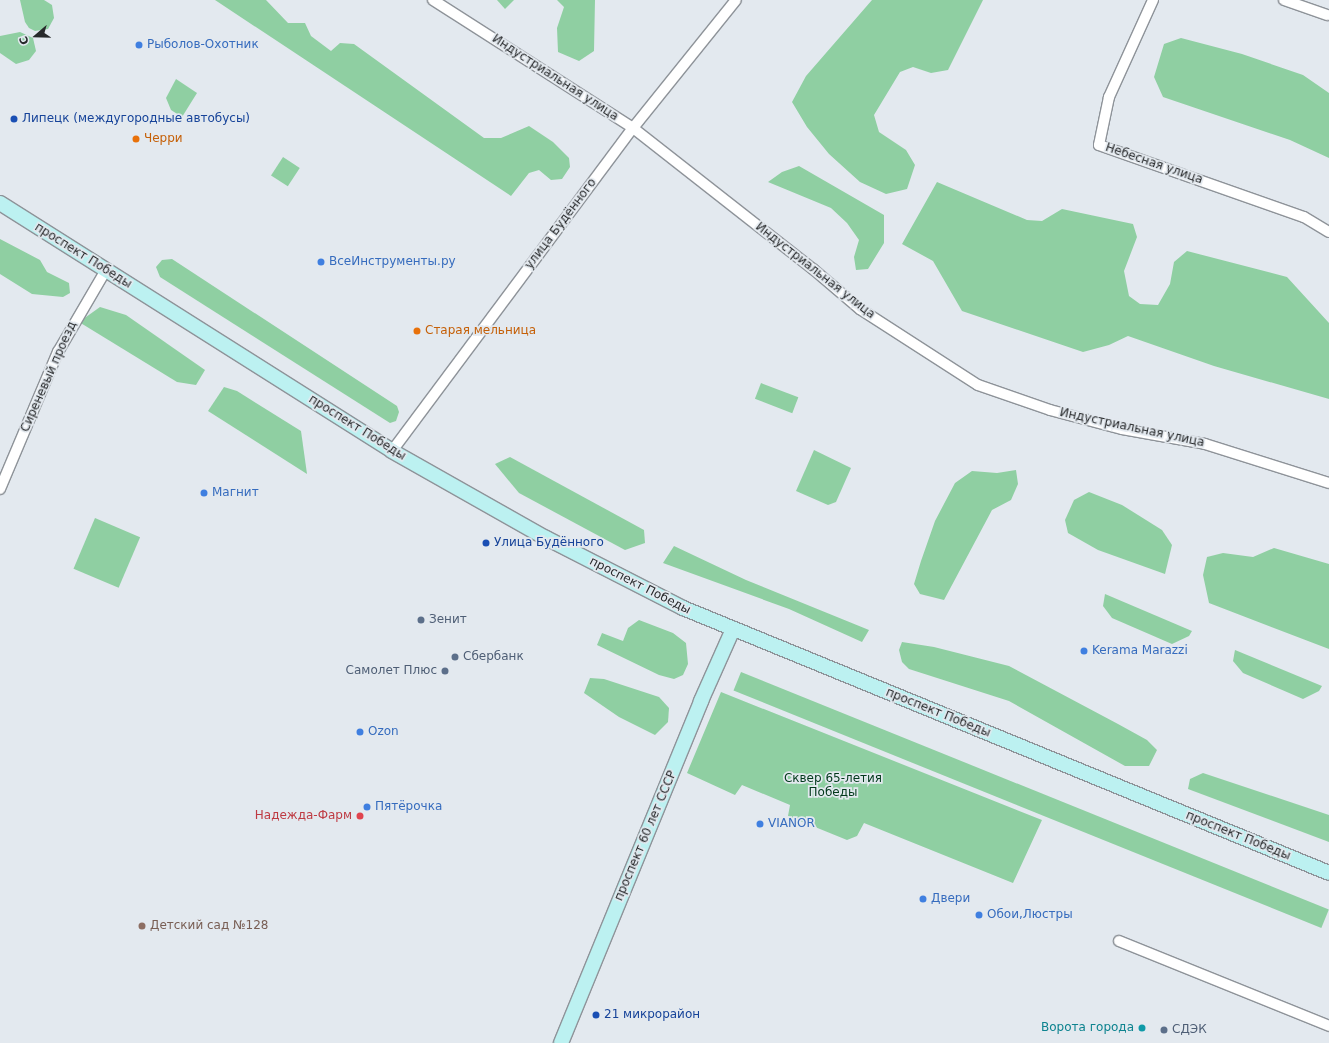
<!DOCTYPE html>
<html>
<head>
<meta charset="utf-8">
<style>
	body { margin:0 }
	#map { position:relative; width:1329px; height:1043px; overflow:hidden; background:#e3e9ef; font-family:"DejaVu Sans",sans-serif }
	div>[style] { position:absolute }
	.green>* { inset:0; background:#8fcfa2; transform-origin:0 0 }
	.roads { filter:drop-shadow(1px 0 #8e9399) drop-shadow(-1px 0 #8e9399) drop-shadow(0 1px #8e9399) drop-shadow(0 -1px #8e9399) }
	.minor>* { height:10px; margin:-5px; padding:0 5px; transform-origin:5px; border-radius:5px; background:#fff }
	.secondary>* { height:14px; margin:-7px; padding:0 7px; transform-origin:7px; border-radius:7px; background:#bcf1f1 }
	.dots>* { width:11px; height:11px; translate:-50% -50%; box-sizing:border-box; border:2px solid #e3e9ef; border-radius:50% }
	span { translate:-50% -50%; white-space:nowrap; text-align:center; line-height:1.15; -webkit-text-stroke:3.5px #e3e9ef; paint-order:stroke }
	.shop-label { font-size:12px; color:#366cbe }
	.left { translate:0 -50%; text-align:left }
	.street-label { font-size:12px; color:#27292b }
	.transit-label { font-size:12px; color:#164399 }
	.food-label { font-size:12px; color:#c56008 }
	.service-label { font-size:12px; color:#4e5e75 }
	.right { translate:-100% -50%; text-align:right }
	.park-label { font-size:12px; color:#02391b }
	.health-label { font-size:12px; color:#be3a42 }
	.education-label { font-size:12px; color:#785e54 }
	.culture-label { font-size:12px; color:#0d838f }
	.north { position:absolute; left:16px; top:16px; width:40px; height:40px; -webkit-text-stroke:3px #e3e9ef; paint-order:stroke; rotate:250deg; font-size:11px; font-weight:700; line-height:16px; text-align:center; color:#27292b }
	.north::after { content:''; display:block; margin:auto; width:14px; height:18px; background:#27292b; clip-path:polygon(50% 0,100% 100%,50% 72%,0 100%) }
</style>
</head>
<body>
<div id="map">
	<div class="green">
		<i style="clip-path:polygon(20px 0,44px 0,52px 5px,54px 18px,48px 29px,35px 31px,29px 28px,25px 22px)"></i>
		<i style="clip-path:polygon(215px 0,266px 0,288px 23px,305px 23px,311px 36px,331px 51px,340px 43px,354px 44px,484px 138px,501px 138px,529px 126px,553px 142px,569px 158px,570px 167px,562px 179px,551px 180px,539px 170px,529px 173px,511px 196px)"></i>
		<i style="clip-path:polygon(497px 0,514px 0,505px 9px)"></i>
		<i style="clip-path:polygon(557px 0,595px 0,594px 51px,579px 61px,558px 52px,557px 28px,564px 7px)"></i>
		<i style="clip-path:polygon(872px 0,983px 0,948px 70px,931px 73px,913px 67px,900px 72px,874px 115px,879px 132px,906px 150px,915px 165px,907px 189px,886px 194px,860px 182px,829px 154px,807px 127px,792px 102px,806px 76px)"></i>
		<i style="clip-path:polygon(20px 32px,33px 38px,36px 51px,29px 60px,16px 64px,0 53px,0 36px)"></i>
		<i style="clip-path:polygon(1181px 38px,1242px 54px,1303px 75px,1329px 93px,1329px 158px,1290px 140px,1163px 97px,1154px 77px,1164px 44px)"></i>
		<i style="clip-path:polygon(176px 79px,197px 93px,182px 117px,171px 110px,166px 98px)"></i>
		<i style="left:283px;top:157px;width:20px;height:22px;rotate:33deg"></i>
		<i style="clip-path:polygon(799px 166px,884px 215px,884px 243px,868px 269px,856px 270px,854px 257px,859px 240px,847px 223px,831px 208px,768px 182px,782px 172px)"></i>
		<i style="clip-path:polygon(937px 182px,1027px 220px,1042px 221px,1062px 209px,1133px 224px,1137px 237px,1124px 271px,1129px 296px,1140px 304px,1158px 305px,1170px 284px,1174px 262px,1187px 251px,1287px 277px,1329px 323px,1329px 399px,1214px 366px,1128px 336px,1109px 345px,1083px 352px,962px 311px,933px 261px,902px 244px)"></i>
		<i style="clip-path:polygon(0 239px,40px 260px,47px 272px,69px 283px,70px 293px,63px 297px,32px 294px,0 274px)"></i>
		<i style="clip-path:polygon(172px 259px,397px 406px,399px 412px,396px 421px,390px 423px,160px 277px,156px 267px,162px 260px)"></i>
		<i style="clip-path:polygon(100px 307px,126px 315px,205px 370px,196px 385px,177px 382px,79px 322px)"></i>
		<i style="left:761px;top:383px;width:40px;height:17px;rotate:21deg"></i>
		<i style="clip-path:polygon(224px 387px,237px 391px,301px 431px,307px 474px,208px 411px)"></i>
		<i style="clip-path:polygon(814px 450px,851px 468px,836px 502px,828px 505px,796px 491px)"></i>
		<i style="clip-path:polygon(510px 457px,644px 530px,645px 543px,625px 550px,519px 493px,495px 464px)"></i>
		<i style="clip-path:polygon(1016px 470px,1018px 484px,1011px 500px,992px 510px,944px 600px,920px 594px,914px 584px,921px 561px,935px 521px,955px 483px,972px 471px,997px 473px)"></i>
		<i style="clip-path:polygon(1089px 492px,1122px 505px,1162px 530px,1172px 545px,1165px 574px,1098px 550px,1068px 533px,1065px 520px,1074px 500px)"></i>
		<i style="left:95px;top:518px;width:49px;height:55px;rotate:23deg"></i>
		<i style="clip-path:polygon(674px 546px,746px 580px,869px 630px,862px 642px,789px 609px,663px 563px)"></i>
		<i style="clip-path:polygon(1274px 548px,1329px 564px,1329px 649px,1209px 603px,1203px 575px,1207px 557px,1223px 553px,1253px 557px)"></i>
		<i style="clip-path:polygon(1105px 594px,1192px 631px,1189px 636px,1172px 644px,1112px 618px,1103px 606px)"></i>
		<i style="clip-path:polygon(639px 620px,673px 633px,686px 643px,688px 664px,683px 675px,674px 679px,659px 675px,597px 645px,602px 633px,623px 641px,628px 628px)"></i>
		<i style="clip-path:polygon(902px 642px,934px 647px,1009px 666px,1118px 724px,1147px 740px,1157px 750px,1149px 766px,1125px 766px,1009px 701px,909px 669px,902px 662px,899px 650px)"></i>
		<i style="clip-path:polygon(1235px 650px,1322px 686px,1319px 691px,1303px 699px,1243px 673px,1233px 661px)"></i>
		<i style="left:741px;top:672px;width:634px;height:20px;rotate:22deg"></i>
		<i style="clip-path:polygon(590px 678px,604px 679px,659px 697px,669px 708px,668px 722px,655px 735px,619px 717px,584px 693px)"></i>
		<i style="clip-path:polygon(721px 692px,1042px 820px,1013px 883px,864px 823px,857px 836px,847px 840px,788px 816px,790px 805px,742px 785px,735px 795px,687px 773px)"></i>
		<i style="clip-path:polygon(1203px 773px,1329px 815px,1329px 842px,1188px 789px,1190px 779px)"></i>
	</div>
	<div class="roads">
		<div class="minor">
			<i style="left:433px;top:0;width:237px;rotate:32.6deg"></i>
			<i style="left:633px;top:128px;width:229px;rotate:38.1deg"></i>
			<i style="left:813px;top:269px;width:62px;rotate:40.4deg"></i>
			<i style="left:860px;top:309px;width:140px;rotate:32.8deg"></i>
			<i style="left:978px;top:385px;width:76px;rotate:19.1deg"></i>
			<i style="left:1050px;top:410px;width:74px;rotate:14.8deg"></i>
			<i style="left:1122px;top:429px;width:84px;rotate:10.2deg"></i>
			<i style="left:1205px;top:444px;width:130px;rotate:17.5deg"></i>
			<i style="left:1153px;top:0;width:107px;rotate:114.4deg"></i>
			<i style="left:1109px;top:97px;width:49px;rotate:101.8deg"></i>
			<i style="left:1099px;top:145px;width:217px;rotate:19.4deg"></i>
			<i style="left:1304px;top:217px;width:29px;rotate:31deg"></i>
			<i style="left:1284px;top:0;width:46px;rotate:19.2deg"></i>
			<i style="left:392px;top:451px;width:403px;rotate:-53.3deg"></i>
			<i style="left:633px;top:128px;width:164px;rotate:-51.2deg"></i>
			<i style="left:0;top:489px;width:149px;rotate:-67.1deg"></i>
			<i style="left:58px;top:352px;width:95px;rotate:-59.7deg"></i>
			<i style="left:1119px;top:941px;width:227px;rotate:22deg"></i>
		</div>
		<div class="secondary">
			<i style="left:0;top:203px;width:464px;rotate:32.3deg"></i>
			<i style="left:392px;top:451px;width:177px;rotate:29.5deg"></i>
			<i style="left:546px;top:538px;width:154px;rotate:27.1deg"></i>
			<i style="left:683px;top:608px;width:698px;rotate:22.3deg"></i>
			<i style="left:561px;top:1043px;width:370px;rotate:-67.7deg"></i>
			<i style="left:701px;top:701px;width:79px;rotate:-66deg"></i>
		</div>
	</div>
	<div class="dots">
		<i style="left:139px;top:45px;background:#3f7fe0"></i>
		<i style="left:14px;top:119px;background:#1a4fb4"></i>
		<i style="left:136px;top:139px;background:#e8710a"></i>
		<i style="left:321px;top:262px;background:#3f7fe0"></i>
		<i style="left:417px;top:331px;background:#e8710a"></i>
		<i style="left:204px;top:493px;background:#3f7fe0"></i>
		<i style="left:486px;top:543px;background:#1a4fb4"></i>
		<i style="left:421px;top:620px;background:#5c6f8a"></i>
		<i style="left:1084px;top:651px;background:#3f7fe0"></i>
		<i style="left:455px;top:657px;background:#5c6f8a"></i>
		<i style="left:445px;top:671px;background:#5c6f8a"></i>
		<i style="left:360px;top:732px;background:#3f7fe0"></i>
		<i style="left:367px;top:807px;background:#3f7fe0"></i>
		<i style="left:360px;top:816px;background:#e0444e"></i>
		<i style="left:760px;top:824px;background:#3f7fe0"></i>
		<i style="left:923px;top:899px;background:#3f7fe0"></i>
		<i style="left:979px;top:915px;background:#3f7fe0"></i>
		<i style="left:142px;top:926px;background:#8d6e63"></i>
		<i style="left:596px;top:1015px;background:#1a4fb4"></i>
		<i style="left:1142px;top:1028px;background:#0f9aa8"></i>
		<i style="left:1164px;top:1030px;background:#5c6f8a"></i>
	</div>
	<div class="shop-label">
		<span class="left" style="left:147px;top:45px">Рыболов-Охотник</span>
		<span class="left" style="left:329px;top:262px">ВсеИнструменты.ру</span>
		<span class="left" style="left:212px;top:493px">Магнит</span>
		<span class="left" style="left:1092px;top:651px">Kerama Marazzi</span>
		<span class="left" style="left:368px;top:732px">Ozon</span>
		<span class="left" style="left:375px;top:807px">Пятёрочка</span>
		<span class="left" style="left:768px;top:824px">VIANOR</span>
		<span class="left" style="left:931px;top:899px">Двери</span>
		<span class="left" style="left:987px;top:915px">Обои,Люстры</span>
	</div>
	<div class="street-label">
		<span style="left:555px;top:78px;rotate:33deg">Индустриальная улица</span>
		<span style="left:1154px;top:164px;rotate:19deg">Небесная улица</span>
		<span style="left:561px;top:224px;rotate:-53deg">улица Будённого</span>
		<span style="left:83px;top:256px;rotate:32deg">проспект Победы</span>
		<span style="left:815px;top:271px;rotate:38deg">Индустриальная улица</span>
		<span style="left:49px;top:377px;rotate:-66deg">Сиреневый проезд</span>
		<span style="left:357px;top:428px;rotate:32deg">проспект Победы</span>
		<span style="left:1132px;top:428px;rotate:12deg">Индустриальная улица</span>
		<span style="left:640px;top:586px;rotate:27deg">проспект Победы</span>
		<span style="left:938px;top:713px;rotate:22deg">проспект Победы</span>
		<span style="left:646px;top:836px;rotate:-67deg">проспект 60 лет СССР</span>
		<span style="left:1238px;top:836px;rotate:22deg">проспект Победы</span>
	</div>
	<div class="transit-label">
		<span class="left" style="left:22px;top:119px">Липецк (междугородные автобусы)</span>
		<span class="left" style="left:494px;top:543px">Улица Будённого</span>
		<span class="left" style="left:604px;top:1015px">21 микрорайон</span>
	</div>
	<div class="food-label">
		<span class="left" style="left:144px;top:139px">Черри</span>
		<span class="left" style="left:425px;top:331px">Старая мельница</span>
	</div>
	<div class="service-label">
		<span class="left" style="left:429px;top:620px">Зенит</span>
		<span class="left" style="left:463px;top:657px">Сбербанк</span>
		<span class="right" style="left:437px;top:671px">Самолет Плюс</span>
		<span class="left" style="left:1172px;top:1030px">СДЭК</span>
	</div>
	<div class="park-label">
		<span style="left:833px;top:786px">Сквер 65-летия<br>Победы</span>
	</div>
	<div class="health-label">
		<span class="right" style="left:352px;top:816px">Надежда-Фарм</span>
	</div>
	<div class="education-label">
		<span class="left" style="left:150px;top:926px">Детский сад №128</span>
	</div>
	<div class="culture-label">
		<span class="right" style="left:1134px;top:1028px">Ворота города</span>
	</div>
	<div class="north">С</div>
</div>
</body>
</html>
